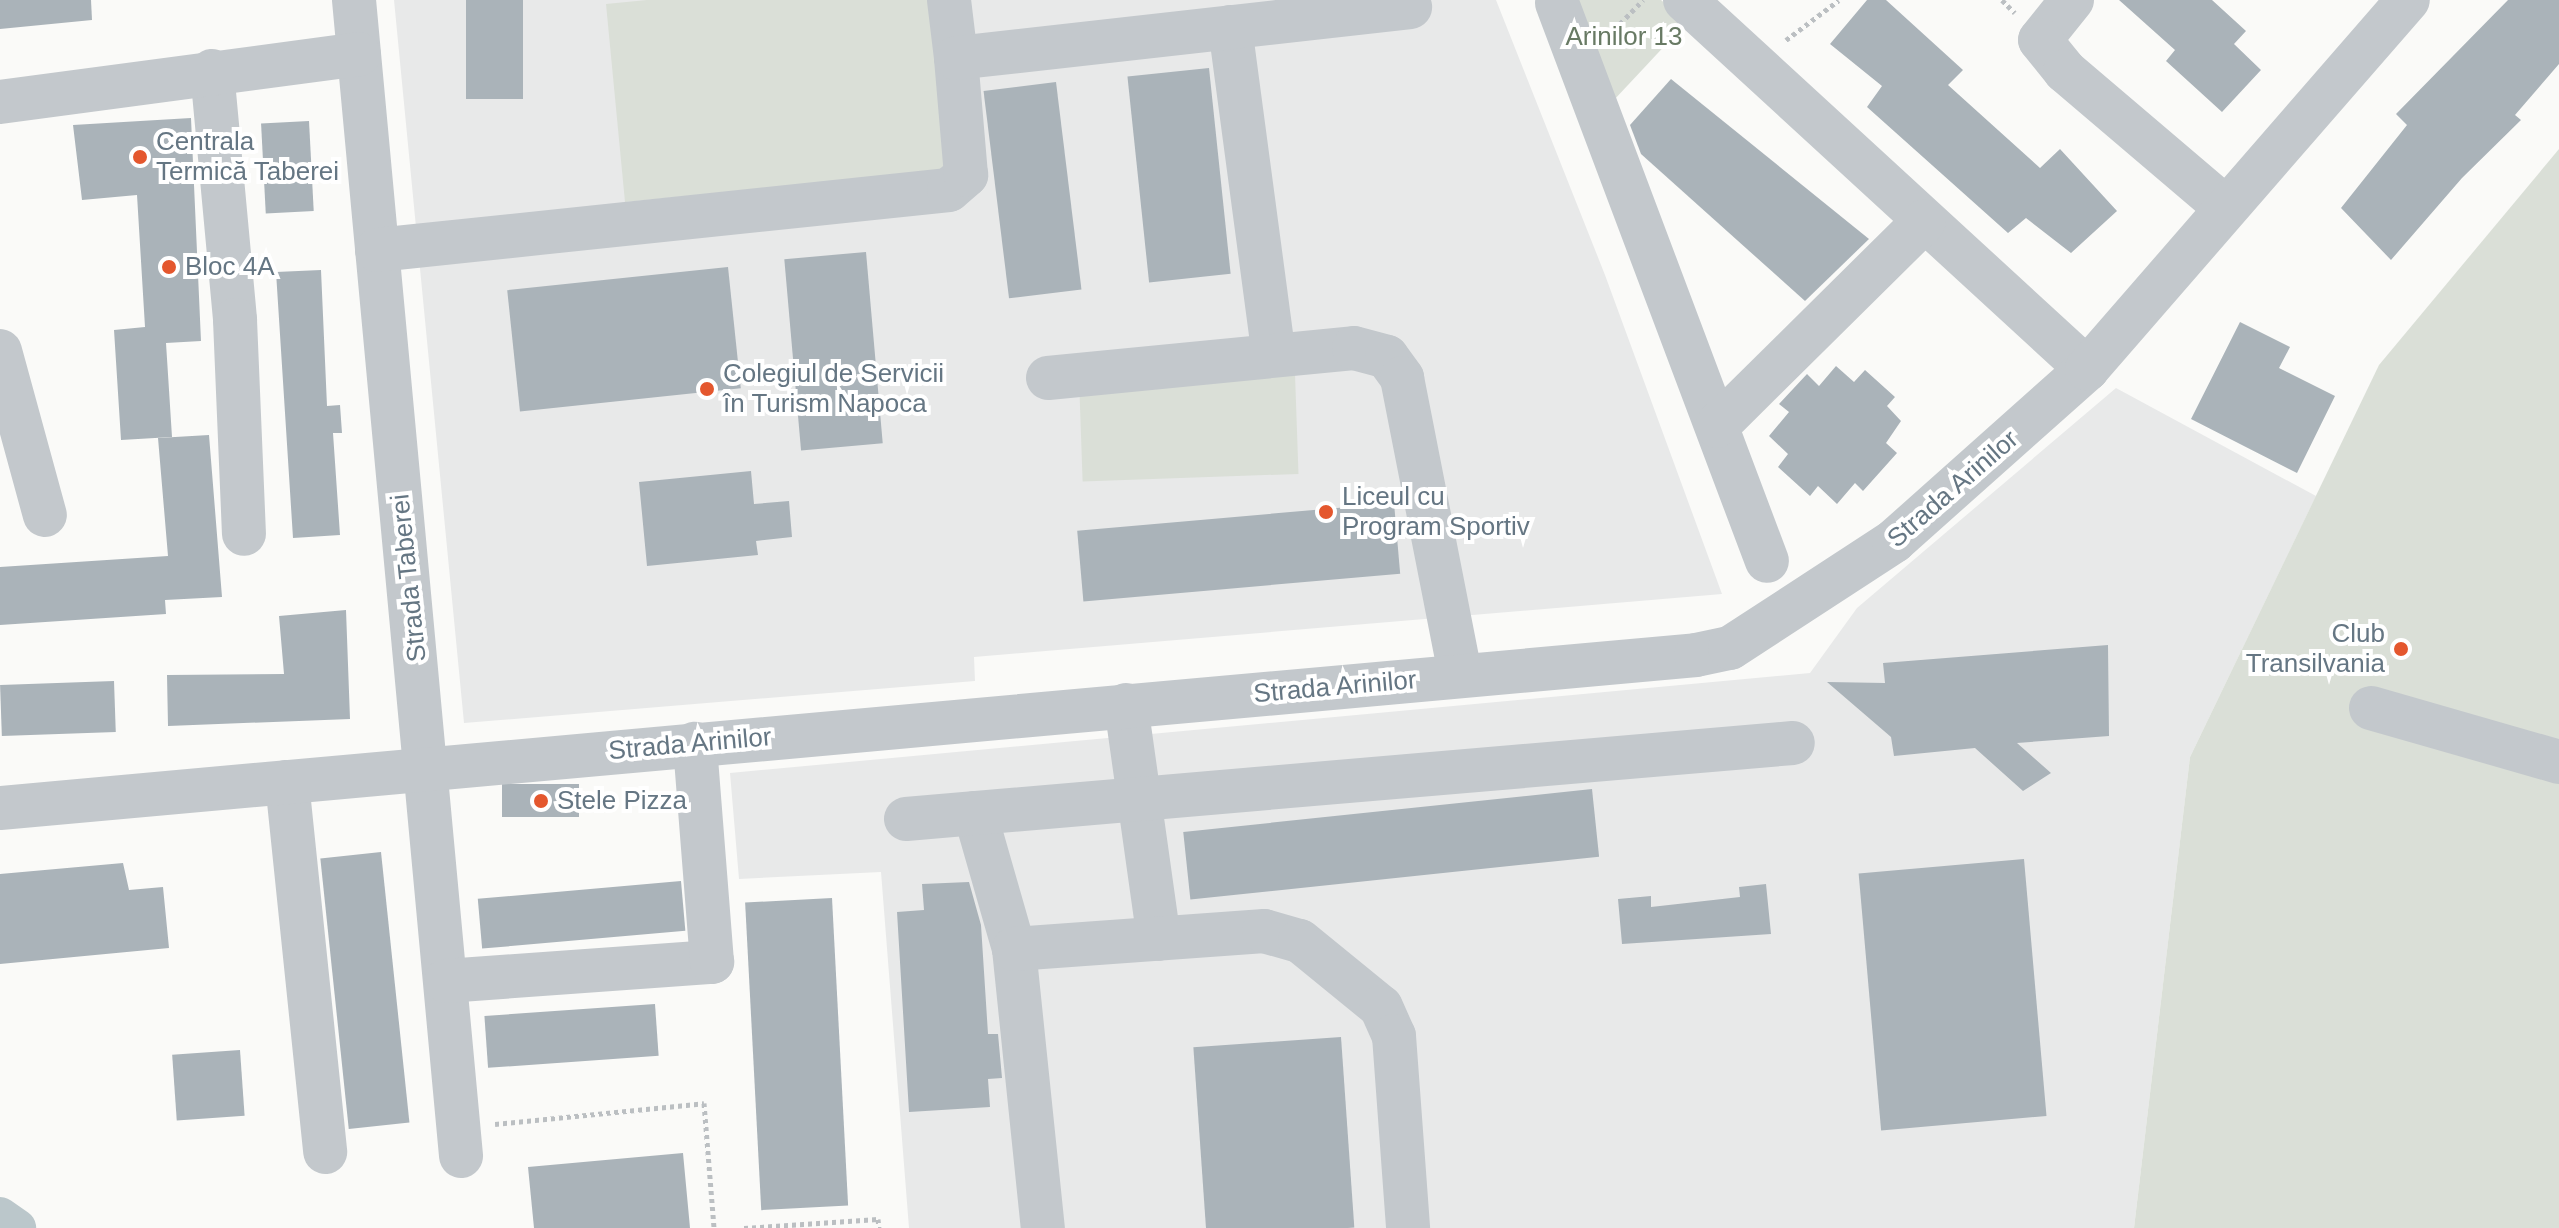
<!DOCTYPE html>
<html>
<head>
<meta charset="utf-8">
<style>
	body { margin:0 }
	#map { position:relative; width:2559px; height:1228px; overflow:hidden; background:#fafaf8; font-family:Arial,sans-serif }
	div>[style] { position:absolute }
	.built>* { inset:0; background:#e8e9e9 }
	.green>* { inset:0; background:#dadfd7; transform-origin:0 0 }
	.canal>* { height:38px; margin:-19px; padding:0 19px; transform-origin:19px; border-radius:19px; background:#bbc7cb }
	.building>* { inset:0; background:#aab3b9; transform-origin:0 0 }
	.path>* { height:5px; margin-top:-2.5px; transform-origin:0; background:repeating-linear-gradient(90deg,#bbbfc2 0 4px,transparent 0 8px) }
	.minor>* { height:44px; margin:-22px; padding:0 22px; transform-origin:22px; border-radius:22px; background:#c3c8cc }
	.dots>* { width:22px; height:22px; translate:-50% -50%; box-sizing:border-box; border:4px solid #fff; border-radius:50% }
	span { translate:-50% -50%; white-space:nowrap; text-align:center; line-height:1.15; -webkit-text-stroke:8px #fff; paint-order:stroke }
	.park-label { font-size:26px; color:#687a64 }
	.poi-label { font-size:26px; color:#657683 }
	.left { translate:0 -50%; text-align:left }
	.right { translate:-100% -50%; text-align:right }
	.street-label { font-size:26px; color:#657683 }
</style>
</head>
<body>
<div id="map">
	<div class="built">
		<i style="clip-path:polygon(394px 0,1496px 0,1605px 275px,1722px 594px,974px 657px,975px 681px,464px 723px)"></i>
		<i style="clip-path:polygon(2116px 388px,2316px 496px,2190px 757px,2134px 1228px,909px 1228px,881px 872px,739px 879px,730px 773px,1810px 673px,1857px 608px)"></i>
	</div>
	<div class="green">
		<i style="clip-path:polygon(647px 0,929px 0,946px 170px,625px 202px,606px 4px)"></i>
		<i style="clip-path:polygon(1571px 0,1661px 0,1687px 22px,1613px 101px)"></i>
		<i style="clip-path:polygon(2559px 149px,2559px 1228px,2134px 1228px,2190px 757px,2379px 365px)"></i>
		<i style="left:1295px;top:374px;width:100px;height:216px;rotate:88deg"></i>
	</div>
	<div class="canal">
		<i style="left:0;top:1216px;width:21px;rotate:35deg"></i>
	</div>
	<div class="building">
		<i style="clip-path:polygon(0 0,91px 0,92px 20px,0 29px)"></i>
		<i style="left:466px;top:0;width:57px;height:99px"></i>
		<i style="clip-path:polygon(1867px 0,1886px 0,1963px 70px,1948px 85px,2040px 168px,2060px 149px,2117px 211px,2071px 253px,2026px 218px,2008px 233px,1867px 107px,1882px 86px,1830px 44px)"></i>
		<i style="clip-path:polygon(2119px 0,2212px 0,2246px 31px,2234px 44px,2261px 70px,2222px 112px,2166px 61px,2175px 50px)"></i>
		<i style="clip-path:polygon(2508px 0,2559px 0,2559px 64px,2515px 115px,2521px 120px,2462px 178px,2391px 260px,2341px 208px,2407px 125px,2396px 114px)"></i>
		<i style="left:1209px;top:68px;width:207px;height:82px;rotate:84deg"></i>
		<i style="clip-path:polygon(1671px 79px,1869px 239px,1805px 301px,1641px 154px,1630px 125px)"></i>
		<i style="left:1056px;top:82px;width:209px;height:73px;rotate:83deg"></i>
		<i style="clip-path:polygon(191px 118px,201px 341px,166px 343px,172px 437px,121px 440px,114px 330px,145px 327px,137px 195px,82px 200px,73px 125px)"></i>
		<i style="left:309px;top:121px;width:90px;height:48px;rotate:87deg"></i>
		<i style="left:866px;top:252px;width:192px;height:82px;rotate:85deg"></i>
		<i style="left:728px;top:267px;width:122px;height:222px;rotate:84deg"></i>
		<i style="clip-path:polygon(321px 270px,327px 406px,340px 405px,342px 433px,333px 433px,340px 535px,293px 538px,276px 272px)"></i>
		<i style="clip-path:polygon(2240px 322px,2290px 347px,2279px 368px,2335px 396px,2297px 473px,2191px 419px)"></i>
		<i style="clip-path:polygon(1836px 366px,1854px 382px,1865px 370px,1895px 397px,1887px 406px,1901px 421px,1886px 443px,1897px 453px,1863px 491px,1855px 483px,1837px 504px,1818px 486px,1810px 496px,1778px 467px,1788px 454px,1769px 436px,1789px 412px,1779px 404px,1807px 374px,1819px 386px)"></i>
		<i style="clip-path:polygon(209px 435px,222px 597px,165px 600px,166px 614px,0 625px,0 567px,168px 556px,158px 438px)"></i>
		<i style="clip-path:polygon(751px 471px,754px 504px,789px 501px,792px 537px,756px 541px,758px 555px,647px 566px,639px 482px)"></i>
		<i style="left:1394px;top:503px;width:71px;height:318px;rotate:85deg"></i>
		<i style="clip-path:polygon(346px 610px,350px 719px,168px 726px,167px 675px,284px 674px,279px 616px)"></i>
		<i style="clip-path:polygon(2108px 645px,2109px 736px,2017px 743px,2051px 773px,2023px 791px,1975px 748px,1894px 756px,1891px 737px,1827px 682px,1885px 683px,1883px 663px)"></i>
		<i style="left:114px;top:681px;width:51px;height:114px;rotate:88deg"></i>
		<i style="left:579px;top:784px;width:33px;height:77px;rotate:90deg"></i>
		<i style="left:1592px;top:789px;width:68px;height:411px;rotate:84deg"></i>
		<i style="left:381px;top:852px;width:272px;height:61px;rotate:84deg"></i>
		<i style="left:2024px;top:859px;width:258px;height:166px;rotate:85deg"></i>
		<i style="clip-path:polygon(123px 863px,129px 890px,163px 887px,169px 948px,0 964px,0 874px)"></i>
		<i style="left:681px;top:881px;width:50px;height:204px;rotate:85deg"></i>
		<i style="clip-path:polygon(969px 882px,981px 925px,988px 1034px,998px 1034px,1002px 1078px,988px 1079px,990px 1107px,909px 1112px,897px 912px,924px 910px,922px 884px)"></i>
		<i style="clip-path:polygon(1766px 884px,1771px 934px,1622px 944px,1618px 899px,1651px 896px,1651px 907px,1740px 897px,1739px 887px)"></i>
		<i style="left:832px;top:898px;width:308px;height:87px;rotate:87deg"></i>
		<i style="left:655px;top:1004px;width:52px;height:171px;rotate:86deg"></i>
		<i style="left:1341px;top:1037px;width:191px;height:148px;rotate:86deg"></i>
		<i style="left:240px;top:1050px;width:66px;height:68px;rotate:86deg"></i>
		<i style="clip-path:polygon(683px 1153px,690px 1228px,534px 1228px,528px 1167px)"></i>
	</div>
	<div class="path">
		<i style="left:2002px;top:0;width:18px;rotate:45deg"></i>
		<i style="left:1609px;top:35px;width:49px;rotate:-45.8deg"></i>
		<i style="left:1786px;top:40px;width:66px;rotate:-37deg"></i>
		<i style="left:495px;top:1124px;width:210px;rotate:-5.7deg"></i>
		<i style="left:704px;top:1103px;width:125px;rotate:85.4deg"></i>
		<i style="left:744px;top:1228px;width:134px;rotate:-3.8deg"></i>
		<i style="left:878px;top:1219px;width:9px;rotate:84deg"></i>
	</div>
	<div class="minor">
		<i style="left:354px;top:0;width:1161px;rotate:84.71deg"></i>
		<i style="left:949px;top:0;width:58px;rotate:83.1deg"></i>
		<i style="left:1685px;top:0;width:546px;rotate:42.55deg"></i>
		<i style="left:2072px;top:0;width:51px;rotate:128.7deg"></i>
		<i style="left:2040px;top:40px;width:40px;rotate:51deg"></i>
		<i style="left:2065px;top:71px;width:211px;rotate:40.4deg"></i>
		<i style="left:1557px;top:3px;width:596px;rotate:69.38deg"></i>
		<i style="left:1230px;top:27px;width:331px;rotate:82.4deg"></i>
		<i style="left:212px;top:71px;width:250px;rotate:84.7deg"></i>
		<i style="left:235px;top:320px;width:214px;rotate:87.6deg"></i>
		<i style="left:0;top:102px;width:362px;rotate:-7.6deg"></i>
		<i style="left:377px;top:250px;width:575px;rotate:-5.99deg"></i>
		<i style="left:949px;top:190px;width:23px;rotate:-41deg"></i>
		<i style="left:966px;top:175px;width:117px;rotate:-94.9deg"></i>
		<i style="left:956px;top:58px;width:457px;rotate:-6.4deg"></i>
		<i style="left:0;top:351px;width:170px;rotate:74.7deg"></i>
		<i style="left:1048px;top:378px;width:307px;rotate:-5.6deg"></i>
		<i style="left:1354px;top:348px;width:34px;rotate:15deg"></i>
		<i style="left:1387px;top:357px;width:26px;rotate:54deg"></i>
		<i style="left:1402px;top:378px;width:303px;rotate:78.9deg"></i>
		<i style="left:1717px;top:426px;width:291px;rotate:-44.7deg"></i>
		<i style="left:1126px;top:705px;width:236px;rotate:82deg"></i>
		<i style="left:2371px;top:708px;width:196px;rotate:16deg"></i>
		<i style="left:287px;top:782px;width:372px;rotate:84.1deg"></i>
		<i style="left:0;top:808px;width:1703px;rotate:-5.15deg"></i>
		<i style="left:1696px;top:655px;width:35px;rotate:-12deg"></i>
		<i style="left:1730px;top:648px;width:196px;rotate:-33.1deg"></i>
		<i style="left:1894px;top:541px;width:259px;rotate:-41.7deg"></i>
		<i style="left:2087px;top:369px;width:489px;rotate:-49deg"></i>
		<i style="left:975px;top:813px;width:141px;rotate:74deg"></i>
		<i style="left:1014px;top:949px;width:281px;rotate:84.1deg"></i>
		<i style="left:906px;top:819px;width:890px;rotate:-4.9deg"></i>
		<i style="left:1014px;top:949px;width:251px;rotate:-4.1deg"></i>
		<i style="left:1264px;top:931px;width:37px;rotate:16deg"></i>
		<i style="left:1300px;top:941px;width:104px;rotate:39.2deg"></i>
		<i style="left:1381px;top:1007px;width:32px;rotate:66deg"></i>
		<i style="left:1394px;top:1036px;width:193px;rotate:85.8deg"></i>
		<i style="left:446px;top:981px;width:267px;rotate:-4.1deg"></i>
		<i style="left:712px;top:962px;width:219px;rotate:-94.5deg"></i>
	</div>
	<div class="dots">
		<i style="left:140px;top:157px;background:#e4572e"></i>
		<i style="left:169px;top:267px;background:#e4572e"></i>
		<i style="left:707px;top:389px;background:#e4572e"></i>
		<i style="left:1326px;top:512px;background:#e4572e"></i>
		<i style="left:2401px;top:649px;background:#e4572e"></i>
		<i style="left:541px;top:801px;background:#e4572e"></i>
	</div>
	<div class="park-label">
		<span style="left:1624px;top:37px">Arinilor 13</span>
	</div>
	<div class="poi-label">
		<span class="left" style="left:156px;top:157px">Centrala<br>Termică Taberei</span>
		<span class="left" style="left:185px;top:267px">Bloc 4A</span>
		<span class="left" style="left:723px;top:389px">Colegiul de Servicii<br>în Turism Napoca</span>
		<span class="left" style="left:1342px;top:512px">Liceul cu<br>Program Sportiv</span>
		<span class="right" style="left:2385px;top:649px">Club<br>Transilvania</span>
		<span class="left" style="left:557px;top:801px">Stele Pizza</span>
	</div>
	<div class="street-label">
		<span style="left:1953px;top:489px;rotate:-41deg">Strada Arinilor</span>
		<span style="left:409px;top:578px;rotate:-96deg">Strada Taberei</span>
		<span style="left:1335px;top:687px;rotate:-5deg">Strada Arinilor</span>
		<span style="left:690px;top:744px;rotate:-5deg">Strada Arinilor</span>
	</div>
</div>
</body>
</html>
